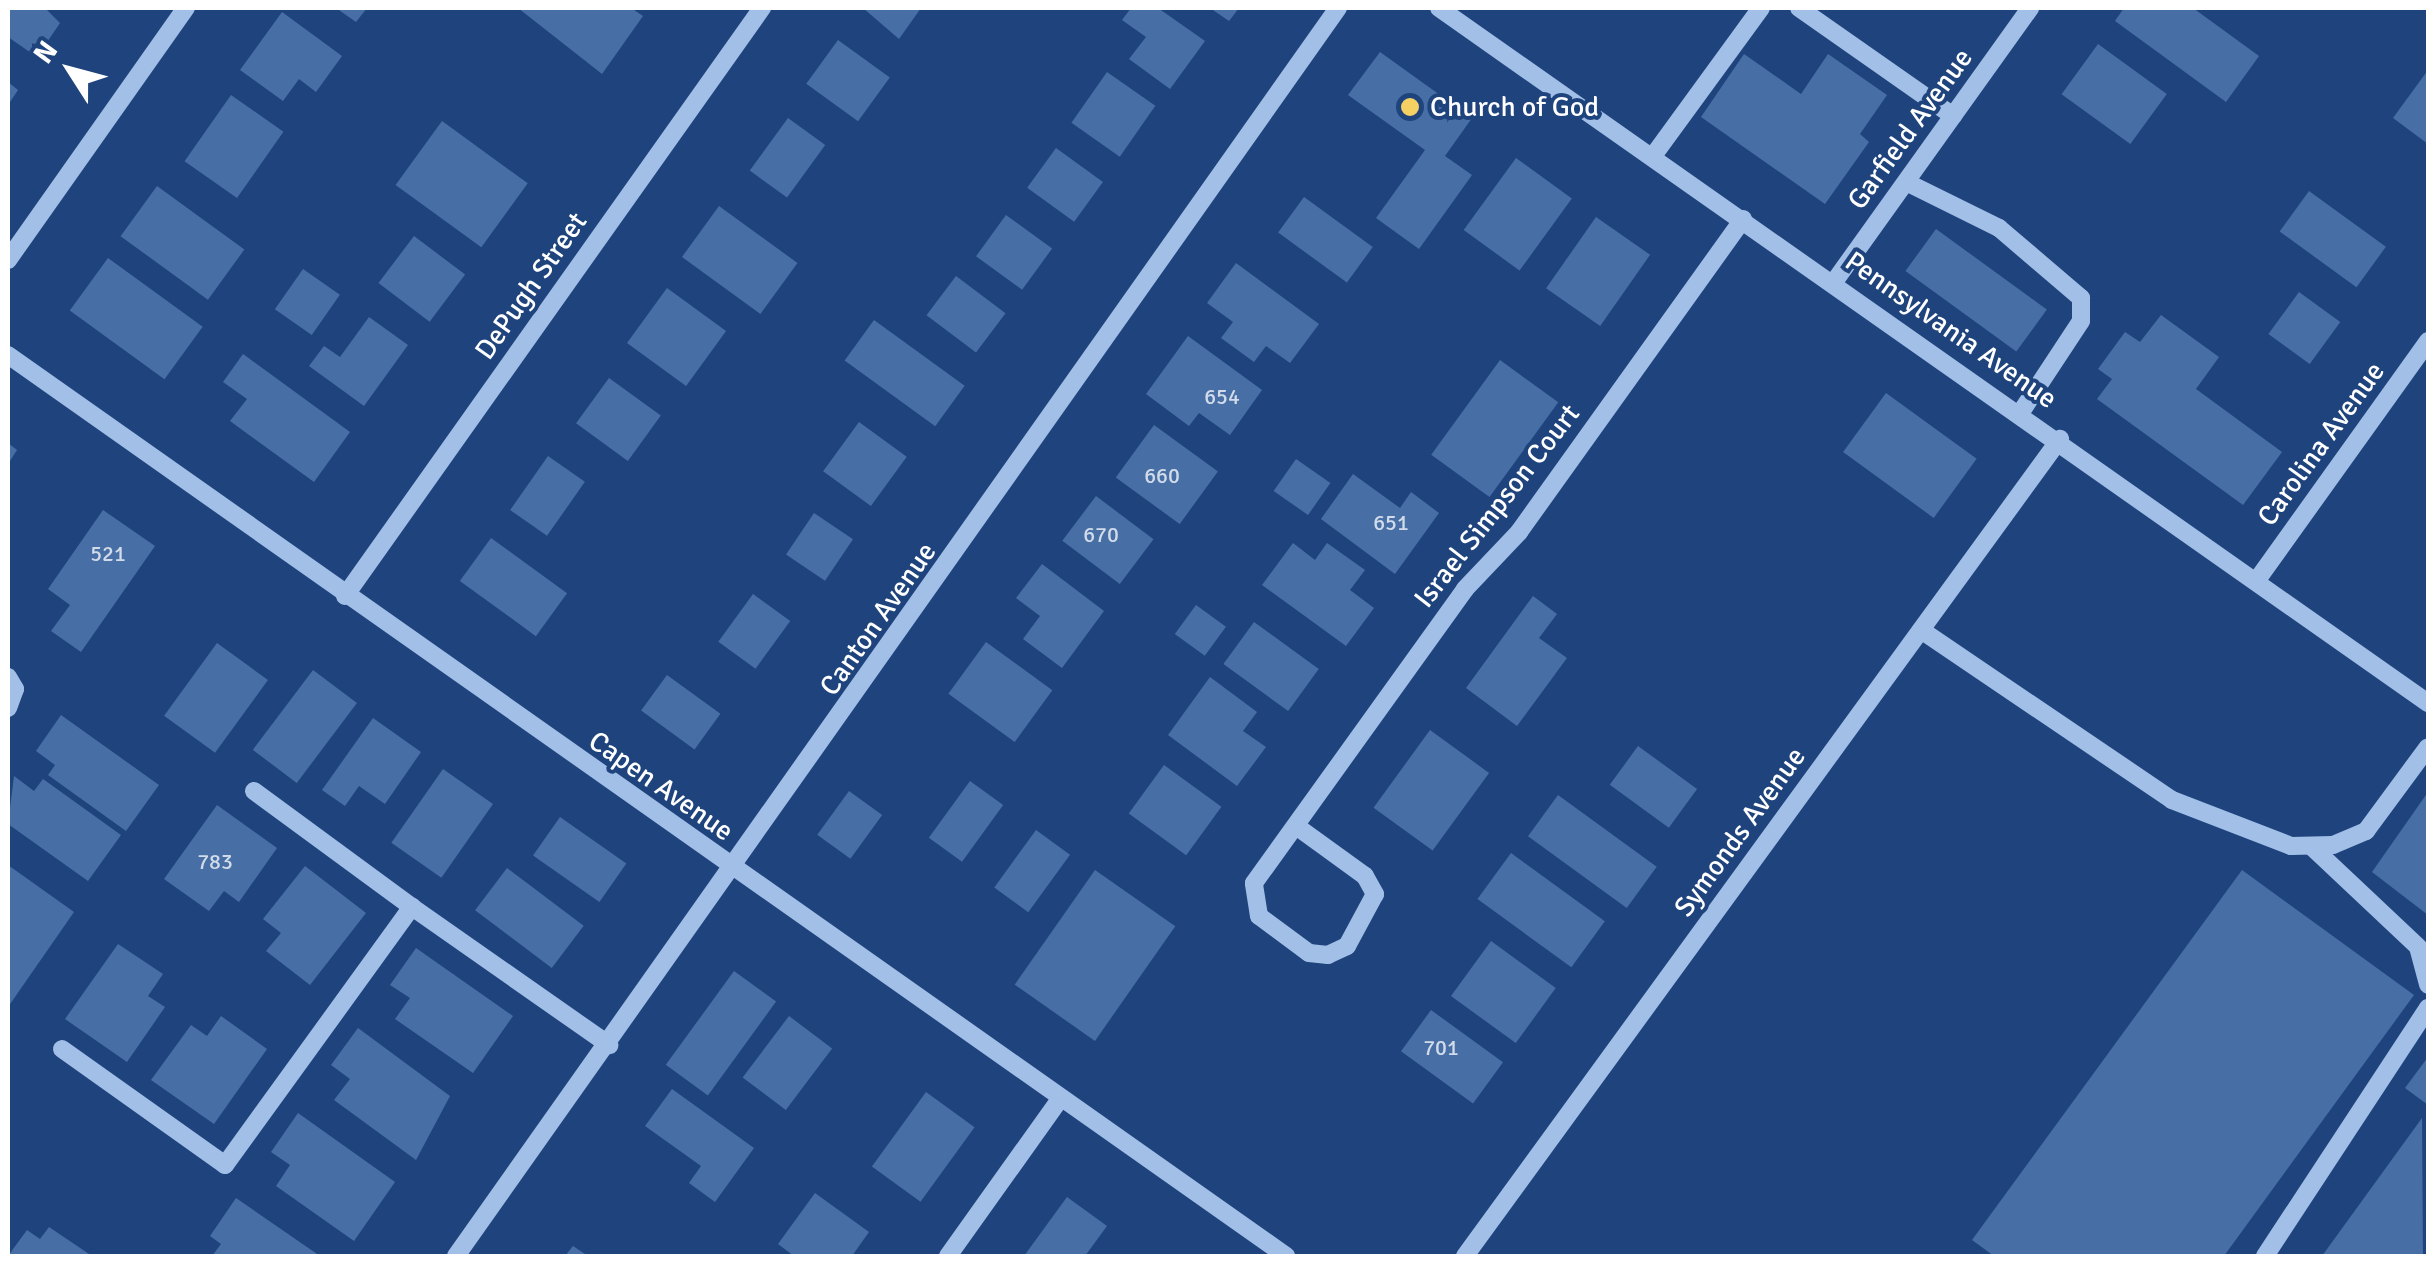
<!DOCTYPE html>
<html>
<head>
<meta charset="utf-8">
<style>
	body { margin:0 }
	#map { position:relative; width:2436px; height:1264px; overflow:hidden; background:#1f447d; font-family:Signika,sans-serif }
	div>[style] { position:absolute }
	.building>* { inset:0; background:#476fa6; transform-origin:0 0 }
	.minor>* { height:18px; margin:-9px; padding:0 9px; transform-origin:9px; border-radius:9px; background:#a2bfe7 }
	.dots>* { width:28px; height:28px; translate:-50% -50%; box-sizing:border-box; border:5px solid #1f447d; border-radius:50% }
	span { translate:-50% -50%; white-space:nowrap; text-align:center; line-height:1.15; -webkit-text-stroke:8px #1f447d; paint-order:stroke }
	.number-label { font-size:22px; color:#d1dbe9 }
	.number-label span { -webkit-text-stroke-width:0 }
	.poi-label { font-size:28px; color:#fff }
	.left { translate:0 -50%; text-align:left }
	.street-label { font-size:28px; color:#fff }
	.frame { position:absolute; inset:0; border:10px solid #fff; pointer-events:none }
	.north { position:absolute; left:20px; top:20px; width:100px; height:100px; -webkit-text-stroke:8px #1f447d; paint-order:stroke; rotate:306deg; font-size:28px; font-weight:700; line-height:40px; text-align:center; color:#fff }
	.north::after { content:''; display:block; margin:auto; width:35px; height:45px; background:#fff; clip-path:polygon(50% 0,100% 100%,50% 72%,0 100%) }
</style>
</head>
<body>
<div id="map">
	<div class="building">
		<i style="clip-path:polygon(8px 8px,45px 8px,60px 23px,37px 57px,8px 37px)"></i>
		<i style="clip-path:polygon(336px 8px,367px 8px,356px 22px)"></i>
		<i style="clip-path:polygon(518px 8px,631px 8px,643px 16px,602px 74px)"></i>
		<i style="clip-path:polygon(863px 8px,921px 8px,899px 39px)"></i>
		<i style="clip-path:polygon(1131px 8px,1158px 8px,1205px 41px,1170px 89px,1129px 59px,1146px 37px,1122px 20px)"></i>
		<i style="clip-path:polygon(1210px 8px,1239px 8px,1229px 21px)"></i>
		<i style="clip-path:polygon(2124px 8px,2193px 8px,2259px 56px,2226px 102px,2115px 21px)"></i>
		<i style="clip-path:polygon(282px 12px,342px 56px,316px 92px,299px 79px,283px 101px,240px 70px)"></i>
		<i style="left:838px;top:40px;width:64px;height:54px;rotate:36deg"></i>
		<i style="left:2098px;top:44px;width:85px;height:62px;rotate:36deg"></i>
		<i style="clip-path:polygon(1380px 52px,1472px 118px,1445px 156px,1472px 175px,1419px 249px,1376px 218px,1425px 150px,1348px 95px)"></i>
		<i style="clip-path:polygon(1744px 54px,1801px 94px,1828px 54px,1887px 95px,1860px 134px,1869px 142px,1825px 204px,1701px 117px)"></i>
		<i style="clip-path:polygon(2428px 70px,2428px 144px,2393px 118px)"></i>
		<i style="left:1107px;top:72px;width:59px;height:62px;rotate:35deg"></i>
		<i style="clip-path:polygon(8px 82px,18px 90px,8px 105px)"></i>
		<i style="left:231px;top:95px;width:64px;height:81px;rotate:35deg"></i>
		<i style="left:788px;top:118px;width:46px;height:65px;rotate:36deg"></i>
		<i style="left:442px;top:121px;width:106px;height:79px;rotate:36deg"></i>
		<i style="left:1056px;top:148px;width:58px;height:49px;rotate:36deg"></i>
		<i style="left:1516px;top:158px;width:69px;height:89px;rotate:36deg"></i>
		<i style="left:157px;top:186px;width:108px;height:62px;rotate:36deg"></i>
		<i style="left:2309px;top:191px;width:95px;height:50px;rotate:36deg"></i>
		<i style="left:1304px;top:197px;width:85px;height:44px;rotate:36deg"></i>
		<i style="left:719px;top:206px;width:97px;height:63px;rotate:36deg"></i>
		<i style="left:1006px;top:215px;width:57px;height:51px;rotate:36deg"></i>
		<i style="left:1596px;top:217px;width:66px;height:87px;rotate:35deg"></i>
		<i style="left:1936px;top:229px;width:137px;height:52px;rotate:36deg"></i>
		<i style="left:414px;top:236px;width:64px;height:59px;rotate:37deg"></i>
		<i style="left:108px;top:258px;width:117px;height:65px;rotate:36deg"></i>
		<i style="clip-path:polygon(1236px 263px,1319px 324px,1290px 363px,1266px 346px,1254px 362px,1221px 338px,1233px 322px,1207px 303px)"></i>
		<i style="left:303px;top:269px;width:45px;height:49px;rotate:35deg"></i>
		<i style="left:956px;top:276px;width:62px;height:49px;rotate:37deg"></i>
		<i style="left:667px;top:288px;width:73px;height:68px;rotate:36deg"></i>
		<i style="left:2299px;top:292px;width:51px;height:52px;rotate:36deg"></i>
		<i style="clip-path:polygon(2161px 315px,2219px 357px,2196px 389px,2282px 452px,2243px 505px,2097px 399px,2112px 379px,2098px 369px,2125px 332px,2140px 342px)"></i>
		<i style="clip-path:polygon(369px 317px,408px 345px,364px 406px,309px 366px,324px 346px,340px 357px)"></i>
		<i style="left:874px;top:320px;width:112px;height:50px;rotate:36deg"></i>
		<i style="clip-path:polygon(1188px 336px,1262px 390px,1230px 435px,1199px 413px,1189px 426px,1146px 394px)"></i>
		<i style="clip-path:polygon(243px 354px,350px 432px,314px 482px,230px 421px,247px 399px,223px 382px)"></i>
		<i style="left:1500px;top:360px;width:72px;height:117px;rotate:36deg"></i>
		<i style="left:609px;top:378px;width:64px;height:56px;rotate:36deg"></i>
		<i style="left:1886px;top:393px;width:112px;height:73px;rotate:36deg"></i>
		<i style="left:859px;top:422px;width:59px;height:61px;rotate:36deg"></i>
		<i style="left:1154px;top:425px;width:79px;height:65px;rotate:36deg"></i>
		<i style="clip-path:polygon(8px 443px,17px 450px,8px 464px)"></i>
		<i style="left:548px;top:456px;width:45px;height:66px;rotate:35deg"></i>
		<i style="left:1296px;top:459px;width:42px;height:39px;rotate:35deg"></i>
		<i style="clip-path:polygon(1353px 474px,1400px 508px,1411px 492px,1439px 513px,1395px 574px,1321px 519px)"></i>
		<i style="left:1096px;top:496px;width:72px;height:56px;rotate:37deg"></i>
		<i style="clip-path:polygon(103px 510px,155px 546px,81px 652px,51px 631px,70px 605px,48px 589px)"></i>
		<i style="left:814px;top:513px;width:47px;height:50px;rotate:34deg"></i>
		<i style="left:491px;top:538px;width:94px;height:53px;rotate:36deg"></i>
		<i style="clip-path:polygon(1293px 543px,1315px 560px,1327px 543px,1365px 570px,1350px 590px,1374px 608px,1346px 646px,1262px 585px)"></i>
		<i style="clip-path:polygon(1042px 564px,1104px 611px,1062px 668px,1023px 639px,1040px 616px,1016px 598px)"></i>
		<i style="left:753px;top:594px;width:46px;height:59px;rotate:36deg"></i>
		<i style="clip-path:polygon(1533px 596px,1557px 614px,1539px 638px,1567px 658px,1517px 726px,1466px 688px)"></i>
		<i style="left:1196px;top:605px;width:37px;height:36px;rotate:36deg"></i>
		<i style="left:1254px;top:622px;width:80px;height:52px;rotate:36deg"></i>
		<i style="left:986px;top:642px;width:82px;height:64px;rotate:36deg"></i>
		<i style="left:217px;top:643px;width:63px;height:90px;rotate:36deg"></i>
		<i style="left:313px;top:670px;width:55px;height:100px;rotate:37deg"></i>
		<i style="left:667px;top:675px;width:66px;height:44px;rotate:36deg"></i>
		<i style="clip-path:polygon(1210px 677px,1257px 712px,1243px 731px,1266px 747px,1237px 786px,1168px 735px)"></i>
		<i style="clip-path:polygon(61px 715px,159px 785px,126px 831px,48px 775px,55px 765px,36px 751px)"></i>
		<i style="clip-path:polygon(373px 718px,421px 752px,385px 804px,359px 786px,345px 806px,322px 790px)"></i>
		<i style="left:1430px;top:730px;width:73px;height:96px;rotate:36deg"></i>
		<i style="left:1638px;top:746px;width:73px;height:48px;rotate:36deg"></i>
		<i style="left:1164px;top:765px;width:71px;height:60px;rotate:36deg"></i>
		<i style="left:443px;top:769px;width:61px;height:90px;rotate:35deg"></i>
		<i style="clip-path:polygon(14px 776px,34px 791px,43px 779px,121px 835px,88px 881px,8px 824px)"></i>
		<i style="left:970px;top:781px;width:41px;height:70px;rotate:36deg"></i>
		<i style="left:849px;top:791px;width:41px;height:54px;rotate:36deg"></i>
		<i style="clip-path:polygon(2428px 792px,2428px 915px,2372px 872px)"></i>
		<i style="left:1558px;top:795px;width:122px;height:51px;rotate:36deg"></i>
		<i style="clip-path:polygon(217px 805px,277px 848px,239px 902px,224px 891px,209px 911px,164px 879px)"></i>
		<i style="left:560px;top:817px;width:81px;height:47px;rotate:35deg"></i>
		<i style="left:1036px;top:830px;width:42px;height:71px;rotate:36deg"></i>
		<i style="left:1511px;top:853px;width:116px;height:57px;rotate:36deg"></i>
		<i style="clip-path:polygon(8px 865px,74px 912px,8px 1007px)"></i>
		<i style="clip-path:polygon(305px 866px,366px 913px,310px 985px,266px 951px,281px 933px,263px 919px)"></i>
		<i style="left:507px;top:868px;width:96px;height:53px;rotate:37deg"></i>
		<i style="left:1095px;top:870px;width:98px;height:140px;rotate:35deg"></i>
		<i style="clip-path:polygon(2242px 870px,2414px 995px,2224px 1256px,1994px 1256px,1972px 1240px)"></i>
		<i style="left:1491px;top:941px;width:80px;height:68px;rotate:36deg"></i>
		<i style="clip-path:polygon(118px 944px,163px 974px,148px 996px,165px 1007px,127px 1062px,65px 1019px)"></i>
		<i style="clip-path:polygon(416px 948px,513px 1016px,473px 1073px,395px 1019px,410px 998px,390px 985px)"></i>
		<i style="left:734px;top:971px;width:52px;height:116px;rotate:36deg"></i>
		<i style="left:1431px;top:1010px;width:89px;height:51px;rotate:36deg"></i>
		<i style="clip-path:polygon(221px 1016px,267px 1049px,214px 1124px,151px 1080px,191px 1025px,207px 1036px)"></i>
		<i style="left:789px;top:1016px;width:54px;height:77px;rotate:37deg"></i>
		<i style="clip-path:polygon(358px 1028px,450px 1096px,416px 1160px,334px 1100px,350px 1079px,331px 1065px)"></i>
		<i style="clip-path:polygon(2428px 1057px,2428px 1105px,2405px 1088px)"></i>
		<i style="clip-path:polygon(672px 1089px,754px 1148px,715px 1202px,689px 1183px,701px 1166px,645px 1126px)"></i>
		<i style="left:926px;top:1092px;width:60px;height:92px;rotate:36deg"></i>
		<i style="clip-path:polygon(298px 1113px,395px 1182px,354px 1241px,276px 1186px,290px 1165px,271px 1152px)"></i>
		<i style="clip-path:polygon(2422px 1118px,2423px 1256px,2322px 1256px)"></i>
		<i style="clip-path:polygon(815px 1193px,869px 1232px,852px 1256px,794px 1256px,778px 1244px)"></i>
		<i style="clip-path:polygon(1067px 1197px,1107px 1226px,1085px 1256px,1024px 1256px)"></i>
		<i style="clip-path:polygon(236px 1198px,320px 1256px,212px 1256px,221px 1244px,210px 1236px)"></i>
		<i style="clip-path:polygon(49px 1227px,92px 1256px,8px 1256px,27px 1230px,40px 1239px)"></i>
		<i style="clip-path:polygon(573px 1246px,588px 1256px,565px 1256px)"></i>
	</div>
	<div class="minor">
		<i style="left:1439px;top:8px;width:1209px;rotate:35.1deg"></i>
		<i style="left:1799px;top:8px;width:188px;rotate:35deg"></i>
		<i style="left:1653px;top:156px;width:183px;rotate:-53.9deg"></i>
		<i style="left:1906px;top:182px;width:104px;rotate:26.3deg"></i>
		<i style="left:1999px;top:228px;width:108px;rotate:40.5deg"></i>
		<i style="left:2081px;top:298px;width:23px;rotate:90deg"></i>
		<i style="left:2081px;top:321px;width:109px;rotate:123.4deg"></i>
		<i style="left:8px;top:260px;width:309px;rotate:-54.8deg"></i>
		<i style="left:1834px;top:282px;width:337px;rotate:-54.4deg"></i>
		<i style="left:8px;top:355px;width:1564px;rotate:35.18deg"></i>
		<i style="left:2257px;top:580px;width:294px;rotate:-54.4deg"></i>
		<i style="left:345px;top:596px;width:721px;rotate:-54.66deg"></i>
		<i style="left:1921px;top:630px;width:303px;rotate:34.1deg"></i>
		<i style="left:2172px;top:800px;width:128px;rotate:21.1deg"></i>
		<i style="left:2291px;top:846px;width:42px;rotate:-1.4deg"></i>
		<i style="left:2333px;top:845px;width:36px;rotate:-23deg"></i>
		<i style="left:2366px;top:831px;width:104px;rotate:-53.6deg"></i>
		<i style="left:8px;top:677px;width:14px;rotate:60deg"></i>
		<i style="left:15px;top:689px;width:20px;rotate:110deg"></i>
		<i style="left:254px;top:791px;width:196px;rotate:36.3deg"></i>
		<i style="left:1296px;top:826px;width:85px;rotate:35.9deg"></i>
		<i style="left:1365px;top:876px;width:21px;rotate:61deg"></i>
		<i style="left:1375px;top:894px;width:59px;rotate:118.3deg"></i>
		<i style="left:1347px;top:946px;width:21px;rotate:155deg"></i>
		<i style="left:1328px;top:955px;width:19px;rotate:-174deg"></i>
		<i style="left:1309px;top:953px;width:62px;rotate:-143.5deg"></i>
		<i style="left:1259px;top:916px;width:33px;rotate:-99deg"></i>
		<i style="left:1254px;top:883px;width:362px;rotate:-54.3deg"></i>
		<i style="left:1465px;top:589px;width:79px;rotate:-46.5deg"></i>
		<i style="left:1519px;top:532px;width:385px;rotate:-54.4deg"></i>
		<i style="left:2311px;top:846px;width:147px;rotate:43.3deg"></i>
		<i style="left:2418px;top:947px;width:39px;rotate:75deg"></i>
		<i style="left:62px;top:1049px;width:200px;rotate:35.4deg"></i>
		<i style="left:225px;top:1165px;width:319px;rotate:-54.1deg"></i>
		<i style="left:412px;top:907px;width:241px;rotate:35deg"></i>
		<i style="left:456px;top:1256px;width:1528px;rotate:-54.75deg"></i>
		<i style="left:948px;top:1256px;width:193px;rotate:-54.5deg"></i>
		<i style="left:1465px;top:1256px;width:1011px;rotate:-53.94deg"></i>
		<i style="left:2265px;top:1256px;width:297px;rotate:-56.7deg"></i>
	</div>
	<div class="dots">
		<i style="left:1410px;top:107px;background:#f5d062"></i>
	</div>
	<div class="number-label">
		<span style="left:1222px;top:397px">654</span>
		<span style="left:1162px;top:476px">660</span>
		<span style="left:1391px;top:523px">651</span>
		<span style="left:1101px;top:535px">670</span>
		<span style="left:108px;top:554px">521</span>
		<span style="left:215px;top:862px">783</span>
		<span style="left:1441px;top:1048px">701</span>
	</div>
	<div class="poi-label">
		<span class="left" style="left:1430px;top:107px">Church of God</span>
	</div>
	<div class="street-label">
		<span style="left:1910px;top:129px;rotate:-54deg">Garfield Avenue</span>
		<span style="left:531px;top:286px;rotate:-55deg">DePugh Street</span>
		<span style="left:1951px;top:330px;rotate:35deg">Pennsylvania Avenue</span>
		<span style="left:2321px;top:444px;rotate:-54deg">Carolina Avenue</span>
		<span style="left:1497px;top:506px;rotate:-52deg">Israel Simpson Court</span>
		<span style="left:878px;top:619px;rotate:-55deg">Canton Avenue</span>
		<span style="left:661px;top:786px;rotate:35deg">Capen Avenue</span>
		<span style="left:1740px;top:832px;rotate:-54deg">Symonds Avenue</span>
	</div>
	<div class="frame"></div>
	<div class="north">N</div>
</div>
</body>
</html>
